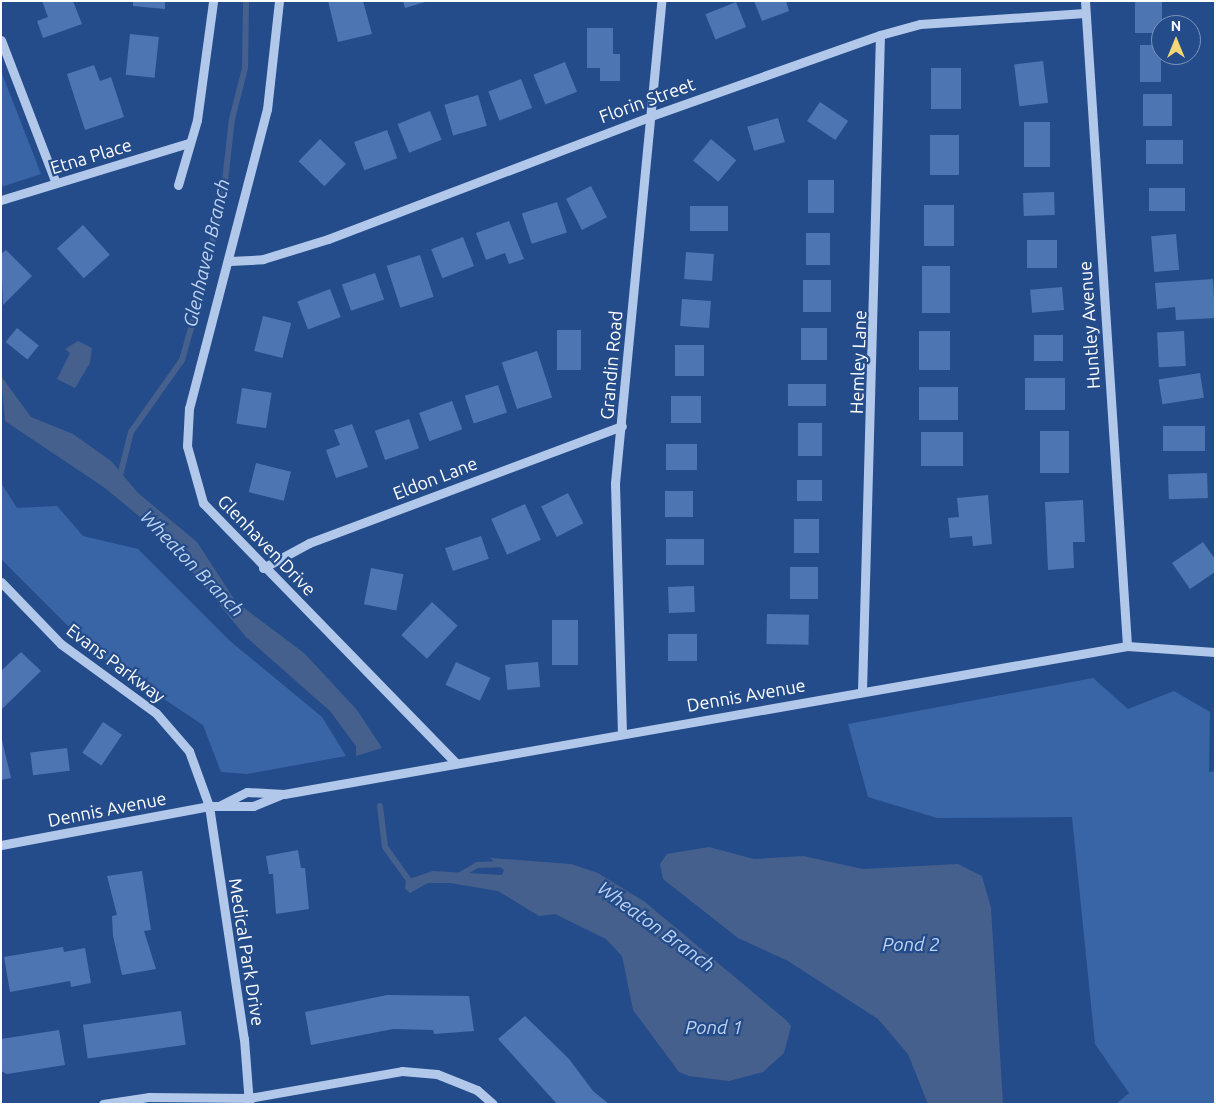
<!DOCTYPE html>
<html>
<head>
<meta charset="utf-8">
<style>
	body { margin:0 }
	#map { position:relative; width:1216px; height:1105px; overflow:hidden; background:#254c8a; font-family:Ubuntu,sans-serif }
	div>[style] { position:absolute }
	.green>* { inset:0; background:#3965a7 }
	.water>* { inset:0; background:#45608d }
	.stream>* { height:6px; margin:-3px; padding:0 3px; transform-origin:3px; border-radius:3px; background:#45608d }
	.building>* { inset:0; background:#4d75b2; transform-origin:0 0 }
	.minor>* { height:9px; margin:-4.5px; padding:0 4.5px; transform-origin:4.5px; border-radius:4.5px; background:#b2c8ea }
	span { translate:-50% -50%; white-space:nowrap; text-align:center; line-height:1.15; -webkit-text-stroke:4.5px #254c8a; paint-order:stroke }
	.street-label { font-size:18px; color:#fff }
	.water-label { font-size:19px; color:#bed3f1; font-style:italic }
	.frame { position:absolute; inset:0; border:2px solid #fff; pointer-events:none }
	.north { position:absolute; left:1151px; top:15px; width:50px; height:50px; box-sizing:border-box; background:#254c8a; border:1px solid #7c94b9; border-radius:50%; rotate:0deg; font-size:14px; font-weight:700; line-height:20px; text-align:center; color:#fff }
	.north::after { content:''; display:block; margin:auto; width:18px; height:22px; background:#f4d676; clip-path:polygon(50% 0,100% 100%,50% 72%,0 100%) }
</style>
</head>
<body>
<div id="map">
	<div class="green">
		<i style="clip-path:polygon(1px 71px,41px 174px,1px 187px)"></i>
		<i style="clip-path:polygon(1px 483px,17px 508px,57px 506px,83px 536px,138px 549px,230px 641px,322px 717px,346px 756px,247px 774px,221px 772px,203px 725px,95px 653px,1px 559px)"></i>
		<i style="clip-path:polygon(1093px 678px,1128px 709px,1174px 691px,1210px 712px,1209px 772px,1215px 771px,1215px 1104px,1116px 1104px,1129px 1093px,1095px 1044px,1072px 817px,937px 818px,868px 797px,848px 724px)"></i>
	</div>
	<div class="water">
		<i style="clip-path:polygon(78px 341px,92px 348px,90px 363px,75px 388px,57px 379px,70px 353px,65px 349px)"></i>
		<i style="clip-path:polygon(1px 376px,31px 417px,73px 434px,111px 461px,138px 493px,197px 542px,236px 602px,304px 653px,357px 710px,382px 748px,356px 756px,356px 746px,330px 711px,246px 637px,163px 536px,105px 488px,5px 421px)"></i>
		<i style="clip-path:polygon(709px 847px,754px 859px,803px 856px,863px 869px,958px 864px,982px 876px,991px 908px,1003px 1104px,928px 1104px,908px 1054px,878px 1019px,788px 961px,738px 938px,663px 879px,660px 864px,667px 854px)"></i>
		<i style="clip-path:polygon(490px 858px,571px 864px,598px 873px,645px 902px,786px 1020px,791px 1026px,784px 1053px,763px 1072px,729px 1081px,689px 1076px,679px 1072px,633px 1010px,622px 956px,606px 939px,555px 914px,539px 916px,498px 891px,450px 883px,428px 883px,410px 893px,405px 889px,406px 880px,433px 871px,502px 875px,504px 870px)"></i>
	</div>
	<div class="stream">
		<i style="left:119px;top:480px;width:49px;rotate:-76deg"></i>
		<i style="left:131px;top:432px;width:88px;rotate:-54.7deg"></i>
		<i style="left:182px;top:360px;width:66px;rotate:-74.3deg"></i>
		<i style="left:200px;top:296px;width:109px;rotate:-77.2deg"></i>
		<i style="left:224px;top:190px;width:71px;rotate:-83.6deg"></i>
		<i style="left:232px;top:119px;width:53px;rotate:-75.7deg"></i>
		<i style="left:245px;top:68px;width:67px;rotate:-89.1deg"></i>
		<i style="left:380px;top:806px;width:41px;rotate:83deg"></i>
		<i style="left:385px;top:847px;width:44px;rotate:54.2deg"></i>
		<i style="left:460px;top:875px;width:20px;rotate:-30deg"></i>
		<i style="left:477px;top:865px;width:28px;rotate:-2deg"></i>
	</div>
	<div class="building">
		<i style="clip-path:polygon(42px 1px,73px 1px,82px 24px,43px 38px,37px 21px,48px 17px)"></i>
		<i style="clip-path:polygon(133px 1px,165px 1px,165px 9px,133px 6px)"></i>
		<i style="clip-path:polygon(328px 1px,363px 1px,372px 34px,338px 42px)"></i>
		<i style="clip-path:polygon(403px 1px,425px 1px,425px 2px,405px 8px)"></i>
		<i style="clip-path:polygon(754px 1px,786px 1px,789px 11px,762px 21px)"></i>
		<i style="left:1135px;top:1px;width:27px;height:32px"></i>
		<i style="left:736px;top:2px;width:27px;height:33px;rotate:68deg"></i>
		<i style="clip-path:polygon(587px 28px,613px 28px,613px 54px,620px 54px,620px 81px,600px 81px,600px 68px,587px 68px)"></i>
		<i style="left:130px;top:34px;width:29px;height:41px;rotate:6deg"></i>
		<i style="left:1140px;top:45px;width:21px;height:37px"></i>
		<i style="left:1043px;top:61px;width:42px;height:29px;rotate:83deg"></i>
		<i style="left:565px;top:62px;width:32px;height:34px;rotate:68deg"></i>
		<i style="clip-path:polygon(94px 65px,100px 81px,111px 77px,124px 117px,85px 130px,67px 74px)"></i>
		<i style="left:931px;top:68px;width:30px;height:41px"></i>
		<i style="left:521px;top:79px;width:31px;height:35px;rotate:69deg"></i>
		<i style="left:1143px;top:94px;width:29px;height:32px"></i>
		<i style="left:478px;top:95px;width:32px;height:35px;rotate:74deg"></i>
		<i style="left:820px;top:102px;width:34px;height:23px;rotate:34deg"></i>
		<i style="left:430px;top:111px;width:31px;height:35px;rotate:68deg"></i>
		<i style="left:778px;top:118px;width:25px;height:32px;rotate:74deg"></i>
		<i style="left:1024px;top:122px;width:26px;height:45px"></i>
		<i style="left:387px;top:130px;width:30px;height:35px;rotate:70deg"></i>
		<i style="left:930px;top:135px;width:29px;height:40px"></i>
		<i style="left:320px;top:139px;width:36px;height:31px;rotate:44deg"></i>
		<i style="left:711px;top:139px;width:33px;height:28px;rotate:40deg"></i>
		<i style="left:1146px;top:140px;width:37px;height:24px"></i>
		<i style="left:808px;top:180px;width:26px;height:33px"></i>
		<i style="left:591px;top:186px;width:35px;height:28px;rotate:63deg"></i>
		<i style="left:1149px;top:188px;width:36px;height:23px"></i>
		<i style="left:1054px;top:192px;width:23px;height:31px;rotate:88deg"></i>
		<i style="left:557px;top:202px;width:32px;height:37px;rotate:72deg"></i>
		<i style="left:924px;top:205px;width:30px;height:41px"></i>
		<i style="left:690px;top:206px;width:38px;height:25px"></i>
		<i style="clip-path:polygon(509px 221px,524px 259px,509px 264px,505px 253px,486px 260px,476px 233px)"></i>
		<i style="left:83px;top:225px;width:40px;height:35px;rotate:48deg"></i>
		<i style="left:806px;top:233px;width:24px;height:32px"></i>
		<i style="left:1176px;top:234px;width:36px;height:25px;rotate:85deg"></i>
		<i style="left:463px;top:237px;width:31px;height:34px;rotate:69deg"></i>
		<i style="left:1027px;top:240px;width:30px;height:28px"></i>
		<i style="clip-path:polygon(6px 250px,32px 276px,3px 305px,1px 254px)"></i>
		<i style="left:686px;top:252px;width:28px;height:27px;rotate:4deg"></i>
		<i style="left:420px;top:255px;width:44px;height:35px;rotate:72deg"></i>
		<i style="left:922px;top:266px;width:28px;height:47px"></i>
		<i style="left:375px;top:273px;width:28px;height:35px;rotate:71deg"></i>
		<i style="clip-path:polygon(1213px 279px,1215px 318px,1176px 320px,1175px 307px,1157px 309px,1155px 283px)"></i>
		<i style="left:803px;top:280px;width:28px;height:32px"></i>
		<i style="left:1062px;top:287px;width:23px;height:32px;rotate:85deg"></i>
		<i style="left:330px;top:289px;width:30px;height:35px;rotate:69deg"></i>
		<i style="left:682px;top:299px;width:29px;height:27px;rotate:4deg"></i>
		<i style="left:263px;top:316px;width:29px;height:36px;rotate:14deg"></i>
		<i style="left:17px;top:328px;width:28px;height:18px;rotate:39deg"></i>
		<i style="left:801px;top:328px;width:26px;height:32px"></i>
		<i style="left:557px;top:330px;width:24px;height:40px"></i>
		<i style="left:919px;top:331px;width:31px;height:39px"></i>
		<i style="left:1184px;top:331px;width:35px;height:27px;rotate:87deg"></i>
		<i style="left:1034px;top:335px;width:29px;height:26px"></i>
		<i style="left:675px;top:345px;width:29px;height:31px"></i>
		<i style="left:537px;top:351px;width:49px;height:37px;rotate:72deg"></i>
		<i style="left:1200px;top:373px;width:25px;height:42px;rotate:81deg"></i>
		<i style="left:1025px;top:378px;width:40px;height:32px"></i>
		<i style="left:788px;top:384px;width:38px;height:22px"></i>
		<i style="left:498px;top:385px;width:29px;height:35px;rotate:72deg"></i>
		<i style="left:919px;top:387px;width:39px;height:33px"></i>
		<i style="left:242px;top:388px;width:30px;height:36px;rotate:9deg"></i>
		<i style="left:671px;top:396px;width:30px;height:27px"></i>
		<i style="left:452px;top:401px;width:30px;height:35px;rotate:70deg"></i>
		<i style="left:409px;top:419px;width:31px;height:36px;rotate:71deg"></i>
		<i style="left:798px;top:423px;width:24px;height:33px"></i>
		<i style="clip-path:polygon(352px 424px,368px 467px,336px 478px,326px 450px,340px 445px,334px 430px)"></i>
		<i style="left:1163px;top:426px;width:42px;height:25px"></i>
		<i style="left:1040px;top:431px;width:29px;height:42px"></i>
		<i style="left:921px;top:432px;width:42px;height:34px"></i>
		<i style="left:666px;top:444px;width:31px;height:26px"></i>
		<i style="left:256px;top:463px;width:36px;height:30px;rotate:14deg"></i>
		<i style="left:1207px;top:473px;width:25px;height:39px;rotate:88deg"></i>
		<i style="left:797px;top:480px;width:25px;height:21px"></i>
		<i style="left:665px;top:491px;width:28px;height:26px"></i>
		<i style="left:568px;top:493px;width:34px;height:30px;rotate:63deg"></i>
		<i style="clip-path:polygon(988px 495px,992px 544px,973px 546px,972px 536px,950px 538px,948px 518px,959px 517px,957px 498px)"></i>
		<i style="clip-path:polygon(1083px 500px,1085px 542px,1073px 542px,1074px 568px,1048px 570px,1045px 502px)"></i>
		<i style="left:525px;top:504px;width:39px;height:37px;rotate:66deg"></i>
		<i style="left:794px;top:519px;width:25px;height:34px"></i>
		<i style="left:481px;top:536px;width:24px;height:38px;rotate:71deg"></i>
		<i style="left:666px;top:539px;width:38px;height:26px"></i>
		<i style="clip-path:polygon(1203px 542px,1215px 559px,1215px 572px,1190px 589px,1172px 563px)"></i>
		<i style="left:790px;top:567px;width:28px;height:32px"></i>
		<i style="left:371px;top:568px;width:33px;height:37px;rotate:11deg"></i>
		<i style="left:694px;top:586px;width:26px;height:26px;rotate:88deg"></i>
		<i style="left:432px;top:602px;width:35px;height:45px;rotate:43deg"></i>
		<i style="left:767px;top:614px;width:42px;height:30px;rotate:1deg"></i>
		<i style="left:552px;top:620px;width:26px;height:45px"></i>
		<i style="left:668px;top:634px;width:29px;height:27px"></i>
		<i style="clip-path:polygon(21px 652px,41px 671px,1px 710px,1px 671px)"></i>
		<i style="left:456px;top:662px;width:38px;height:25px;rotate:25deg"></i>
		<i style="left:538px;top:662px;width:25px;height:33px;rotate:85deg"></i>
		<i style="left:103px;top:722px;width:23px;height:37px;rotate:34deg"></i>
		<i style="clip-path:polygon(1px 736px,11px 778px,1px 780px)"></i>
		<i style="left:67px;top:748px;width:23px;height:37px;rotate:83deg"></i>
		<i style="clip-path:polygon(298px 850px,301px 868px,305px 868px,309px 909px,276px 914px,273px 874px,269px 874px,266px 856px)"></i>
		<i style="clip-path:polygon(142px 871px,151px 930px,144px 931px,156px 969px,122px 975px,113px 936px,112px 916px,117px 915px,107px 876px)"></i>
		<i style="clip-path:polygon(63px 947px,64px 952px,85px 948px,91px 983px,71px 987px,70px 981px,10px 992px,4px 957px)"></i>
		<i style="clip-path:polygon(387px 995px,469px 996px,474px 1031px,434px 1034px,433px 1030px,393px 1029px,311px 1045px,305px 1012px)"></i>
		<i style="left:181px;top:1011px;width:34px;height:99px;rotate:82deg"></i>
		<i style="clip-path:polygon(525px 1016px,569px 1059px,593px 1091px,609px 1104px,557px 1104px,498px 1039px)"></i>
		<i style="clip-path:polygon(59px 1030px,65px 1065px,7px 1074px,1px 1071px,1px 1039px)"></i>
	</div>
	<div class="minor">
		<i style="left:279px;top:1px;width:109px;rotate:96.3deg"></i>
		<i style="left:267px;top:109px;width:309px;rotate:104.6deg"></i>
		<i style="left:189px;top:408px;width:38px;rotate:93deg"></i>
		<i style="left:187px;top:446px;width:59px;rotate:74.3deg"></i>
		<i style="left:203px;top:503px;width:363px;rotate:45.8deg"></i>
		<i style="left:1085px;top:1px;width:646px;rotate:86.27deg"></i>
		<i style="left:1px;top:40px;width:153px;rotate:69deg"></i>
		<i style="left:178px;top:185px;width:68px;rotate:-73.7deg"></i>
		<i style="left:197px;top:120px;width:120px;rotate:-82.3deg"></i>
		<i style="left:1px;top:200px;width:196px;rotate:-16.9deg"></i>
		<i style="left:230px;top:261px;width:33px;rotate:-3deg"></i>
		<i style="left:263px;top:259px;width:68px;rotate:-17.1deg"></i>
		<i style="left:328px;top:239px;width:346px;rotate:-20.8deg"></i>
		<i style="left:651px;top:116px;width:243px;rotate:-19.5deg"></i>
		<i style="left:880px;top:35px;width:41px;rotate:-15.4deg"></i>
		<i style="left:920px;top:24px;width:165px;rotate:-3.8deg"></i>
		<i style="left:263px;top:568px;width:52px;rotate:-28.5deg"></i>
		<i style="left:309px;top:543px;width:334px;rotate:-20.5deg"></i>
		<i style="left:1px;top:582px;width:86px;rotate:45.9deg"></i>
		<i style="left:61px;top:644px;width:117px;rotate:36deg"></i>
		<i style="left:156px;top:713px;width:50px;rotate:49deg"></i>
		<i style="left:189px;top:751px;width:59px;rotate:70deg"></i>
		<i style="left:209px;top:806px;width:236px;rotate:81.5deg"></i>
		<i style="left:244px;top:1039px;width:65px;rotate:85.6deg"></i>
		<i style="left:862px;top:691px;width:656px;rotate:-88.43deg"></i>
		<i style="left:622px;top:734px;width:251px;rotate:-91.6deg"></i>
		<i style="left:615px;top:483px;width:484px;rotate:-84.5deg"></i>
		<i style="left:219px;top:806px;width:31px;rotate:-27deg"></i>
		<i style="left:247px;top:792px;width:37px;rotate:3deg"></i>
		<i style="left:284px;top:794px;width:856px;rotate:-9.96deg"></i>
		<i style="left:1127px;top:646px;width:88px;rotate:3.9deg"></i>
		<i style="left:1px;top:845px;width:212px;rotate:-10.6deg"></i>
		<i style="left:209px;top:806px;width:44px"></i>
		<i style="left:253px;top:806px;width:29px;rotate:-22deg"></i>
		<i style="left:103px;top:1104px;width:47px;rotate:-8.7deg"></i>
		<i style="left:149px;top:1097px;width:100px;rotate:0.6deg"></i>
		<i style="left:249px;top:1098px;width:155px;rotate:-10deg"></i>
		<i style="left:402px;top:1071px;width:35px;rotate:5deg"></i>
		<i style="left:437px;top:1074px;width:43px;rotate:21.8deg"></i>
		<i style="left:477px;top:1090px;width:21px;rotate:41deg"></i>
	</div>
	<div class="street-label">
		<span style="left:647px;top:100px;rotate:-20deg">Florin Street</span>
		<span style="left:91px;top:156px;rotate:-17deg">Etna Place</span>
		<span style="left:1089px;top:325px;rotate:-94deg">Huntley Avenue</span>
		<span style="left:858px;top:362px;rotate:-88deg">Hemley Lane</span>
		<span style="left:611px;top:365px;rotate:-85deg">Grandin Road</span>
		<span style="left:435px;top:478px;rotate:-21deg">Eldon Lane</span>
		<span style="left:267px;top:545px;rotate:46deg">Glenhaven Drive</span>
		<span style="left:116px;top:663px;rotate:37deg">Evans Parkway</span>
		<span style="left:746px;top:695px;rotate:-10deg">Dennis Avenue</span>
		<span style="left:107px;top:809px;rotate:-11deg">Dennis Avenue</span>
		<span style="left:247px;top:952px;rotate:81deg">Medical Park Drive</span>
	</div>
	<div class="water-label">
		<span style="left:207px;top:253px;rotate:-77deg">Glenhaven Branch</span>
		<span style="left:192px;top:564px;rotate:46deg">Wheaton Branch</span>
		<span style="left:656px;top:927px;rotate:36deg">Wheaton Branch</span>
		<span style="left:911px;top:945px">Pond 2</span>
		<span style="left:714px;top:1028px">Pond 1</span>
	</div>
	<div class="frame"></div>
	<div class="north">N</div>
</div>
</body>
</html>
